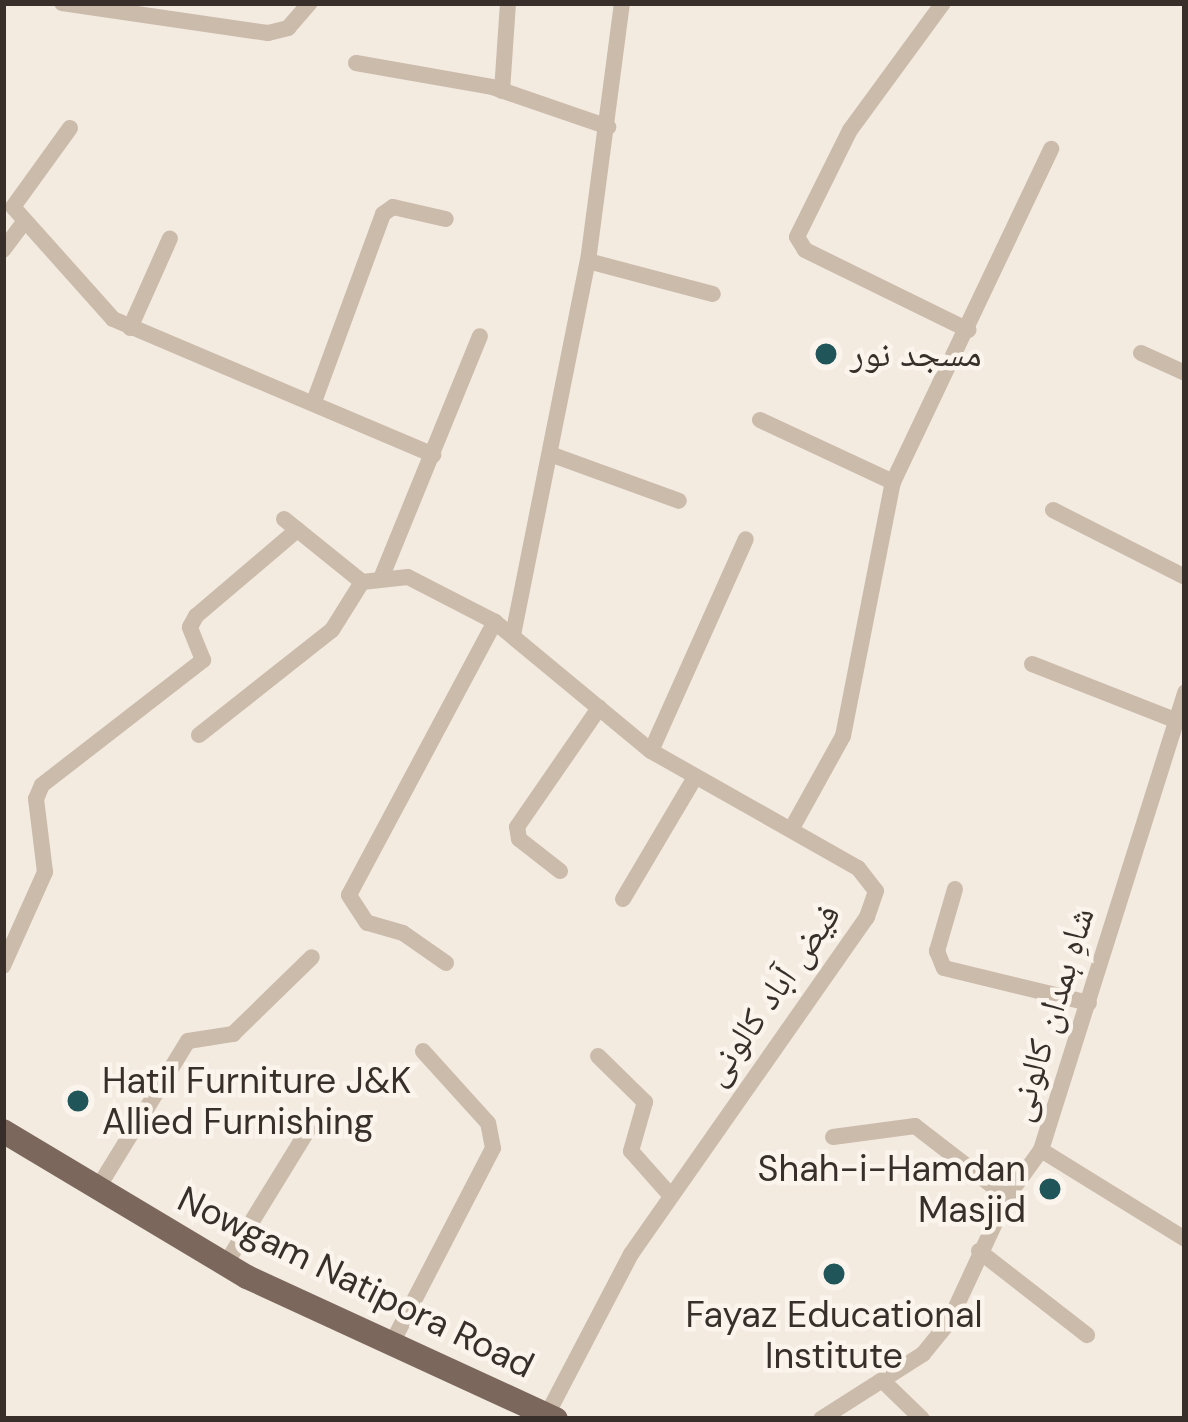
<!DOCTYPE html>
<html>
<head>
<meta charset="utf-8">
<style>
	body { margin:0 }
	#map { position:relative; width:1188px; height:1422px; overflow:hidden; background:#f3eae0; font-family:"DM Sans","Noto Naskh Arabic",sans-serif }
	div>[style] { position:absolute }
	.minor>* { height:16px; margin:-8px; padding:0 8px; transform-origin:8px; border-radius:8px; background:#cbbbab }
	.primary>* { height:24px; margin:-12px; padding:0 12px; transform-origin:12px; border-radius:12px; background:#7b675c }
	.dots>* { width:33px; height:33px; translate:-50% -50%; box-sizing:border-box; border:6px solid #faf4ec; border-radius:50% }
	span { translate:-50% -50%; white-space:nowrap; text-align:center; line-height:1.15; -webkit-text-stroke:9px #faf4ec; paint-order:stroke }
	.poi-label { font-size:36px; color:#392f2a }
	.left { translate:0 -50%; text-align:left }
	.right { translate:-100% -50%; text-align:right }
	.street-label { font-size:36px; color:#392f2a }
	.frame { position:absolute; inset:0; border:6px solid #392f2a; pointer-events:none }
</style>
</head>
<body>
<div id="map">
	<div class="minor">
		<i style="left:62px;top:3px;width:208px;rotate:8.3deg"></i>
		<i style="left:268px;top:33px;width:21px;rotate:-14deg"></i>
		<i style="left:288px;top:28px;width:33px;rotate:-49deg"></i>
		<i style="left:943px;top:3px;width:157px;rotate:126.2deg"></i>
		<i style="left:850px;top:130px;width:119px;rotate:116.4deg"></i>
		<i style="left:797px;top:237px;width:15px;rotate:58deg"></i>
		<i style="left:805px;top:250px;width:182px;rotate:26.1deg"></i>
		<i style="left:356px;top:63px;width:138px;rotate:10deg"></i>
		<i style="left:492px;top:87px;width:123px;rotate:19deg"></i>
		<i style="left:502px;top:91px;width:88px;rotate:-86.1deg"></i>
		<i style="left:70px;top:128px;width:97px;rotate:125.8deg"></i>
		<i style="left:13px;top:207px;width:150px;rotate:48.2deg"></i>
		<i style="left:113px;top:319px;width:348px;rotate:23deg"></i>
		<i style="left:3px;top:250px;width:35px;rotate:-53deg"></i>
		<i style="left:588px;top:261px;width:129px;rotate:14.8deg"></i>
		<i style="left:130px;top:328px;width:98px;rotate:-66deg"></i>
		<i style="left:1141px;top:353px;width:48px;rotate:24.4deg"></i>
		<i style="left:315px;top:399px;width:197px;rotate:-69.8deg"></i>
		<i style="left:383px;top:214px;width:12px;rotate:-35deg"></i>
		<i style="left:393px;top:207px;width:54px;rotate:12.8deg"></i>
		<i style="left:760px;top:420px;width:147px;rotate:25deg"></i>
		<i style="left:550px;top:454px;width:137px;rotate:20deg"></i>
		<i style="left:1053px;top:510px;width:148px;rotate:26.9deg"></i>
		<i style="left:284px;top:519px;width:100px;rotate:38.9deg"></i>
		<i style="left:382px;top:576px;width:259px;rotate:-67.8deg"></i>
		<i style="left:362px;top:582px;width:46px;rotate:-6.2deg"></i>
		<i style="left:408px;top:577px;width:98px;rotate:27.3deg"></i>
		<i style="left:495px;top:622px;width:202px;rotate:39.6deg"></i>
		<i style="left:651px;top:751px;width:238px;rotate:29.5deg"></i>
		<i style="left:858px;top:868px;width:29px;rotate:52deg"></i>
		<i style="left:876px;top:891px;width:28px;rotate:109deg"></i>
		<i style="left:867px;top:917px;width:411px;rotate:125deg"></i>
		<i style="left:631px;top:1254px;width:182px;rotate:117.6deg"></i>
		<i style="left:513px;top:635px;width:381px;rotate:-78.7deg"></i>
		<i style="left:588px;top:261px;width:260px;rotate:-82.5deg"></i>
		<i style="left:1032px;top:664px;width:154px;rotate:21.4deg"></i>
		<i style="left:199px;top:735px;width:169px;rotate:-38.3deg"></i>
		<i style="left:332px;top:630px;width:57px;rotate:-58deg"></i>
		<i style="left:651px;top:751px;width:232px;rotate:-65.9deg"></i>
		<i style="left:792px;top:828px;width:105px;rotate:-61deg"></i>
		<i style="left:843px;top:736px;width:259px;rotate:-78.9deg"></i>
		<i style="left:893px;top:482px;width:369px;rotate:-64.6deg"></i>
		<i style="left:560px;top:871px;width:52px;rotate:-142deg"></i>
		<i style="left:519px;top:839px;width:12px;rotate:-99deg"></i>
		<i style="left:517px;top:827px;width:145px;rotate:-55.4deg"></i>
		<i style="left:955px;top:889px;width:65px;rotate:106.2deg"></i>
		<i style="left:937px;top:951px;width:18px;rotate:68deg"></i>
		<i style="left:944px;top:968px;width:149px;rotate:13.6deg"></i>
		<i style="left:623px;top:899px;width:139px;rotate:-59.4deg"></i>
		<i style="left:446px;top:963px;width:52px;rotate:-145.1deg"></i>
		<i style="left:403px;top:933px;width:37px;rotate:-164deg"></i>
		<i style="left:367px;top:923px;width:33px;rotate:-123deg"></i>
		<i style="left:349px;top:895px;width:310px;rotate:-61.9deg"></i>
		<i style="left:3px;top:966px;width:103px;rotate:-65.9deg"></i>
		<i style="left:45px;top:872px;width:74px;rotate:-97deg"></i>
		<i style="left:36px;top:799px;width:15px;rotate:-67deg"></i>
		<i style="left:42px;top:785px;width:204px;rotate:-37.8deg"></i>
		<i style="left:203px;top:660px;width:35px;rotate:-112deg"></i>
		<i style="left:190px;top:627px;width:13px;rotate:-61deg"></i>
		<i style="left:196px;top:616px;width:133px;rotate:-40.4deg"></i>
		<i style="left:598px;top:1056px;width:66px;rotate:44.4deg"></i>
		<i style="left:645px;top:1102px;width:51px;rotate:105.9deg"></i>
		<i style="left:631px;top:1151px;width:59px;rotate:48.4deg"></i>
		<i style="left:833px;top:1137px;width:83px;rotate:-7.6deg"></i>
		<i style="left:915px;top:1126px;width:116px;rotate:37.7deg"></i>
		<i style="left:1041px;top:1150px;width:169px;rotate:31.7deg"></i>
		<i style="left:96px;top:1191px;width:176px;rotate:-58.5deg"></i>
		<i style="left:188px;top:1041px;width:46px;rotate:-8.8deg"></i>
		<i style="left:233px;top:1034px;width:110px;rotate:-44.3deg"></i>
		<i style="left:979px;top:1251px;width:137px;rotate:37.9deg"></i>
		<i style="left:225px;top:1265px;width:158px;rotate:-58.4deg"></i>
		<i style="left:393px;top:1341px;width:217px;rotate:-62.6deg"></i>
		<i style="left:493px;top:1148px;width:25px;rotate:-101deg"></i>
		<i style="left:488px;top:1123px;width:97px;rotate:-132.1deg"></i>
		<i style="left:886px;top:1384px;width:50px;rotate:44.2deg"></i>
		<i style="left:821px;top:1419px;width:121px;rotate:-32.5deg"></i>
		<i style="left:923px;top:1354px;width:41px;rotate:-50.9deg"></i>
		<i style="left:949px;top:1322px;width:138px;rotate:-65.1deg"></i>
		<i style="left:1007px;top:1197px;width:58px;rotate:-54.1deg"></i>
		<i style="left:1041px;top:1150px;width:480px;rotate:-72.5deg"></i>
	</div>
	<div class="primary">
		<i style="left:3px;top:1131px;width:284px;rotate:30.9deg"></i>
		<i style="left:247px;top:1277px;width:340px;rotate:24.7deg"></i>
	</div>
	<div class="dots">
		<i style="left:826px;top:354px;background:#20555a"></i>
		<i style="left:78px;top:1101px;background:#20555a"></i>
		<i style="left:1050px;top:1189px;background:#20555a"></i>
		<i style="left:834px;top:1274px;background:#20555a"></i>
	</div>
	<div class="poi-label">
		<span class="left" style="left:850px;top:354px">مسجد نور</span>
		<span class="left" style="left:102px;top:1101px">Hatil Furniture J&amp;K<br>Allied Furnishing</span>
		<span class="right" style="left:1026px;top:1189px">Shah-i-Hamdan<br>Masjid</span>
		<span style="left:834px;top:1335px">Fayaz Educational<br>Institute</span>
	</div>
	<div class="street-label">
		<span style="left:771px;top:994px;rotate:-55deg">فیض آباد کالونی</span>
		<span style="left:1050px;top:1014px;rotate:-73deg">شاہِ ہمدان کالونی</span>
		<span style="left:356px;top:1282px;rotate:26deg">Nowgam Natipora Road</span>
	</div>
	<div class="frame"></div>
</div>
</body>
</html>
